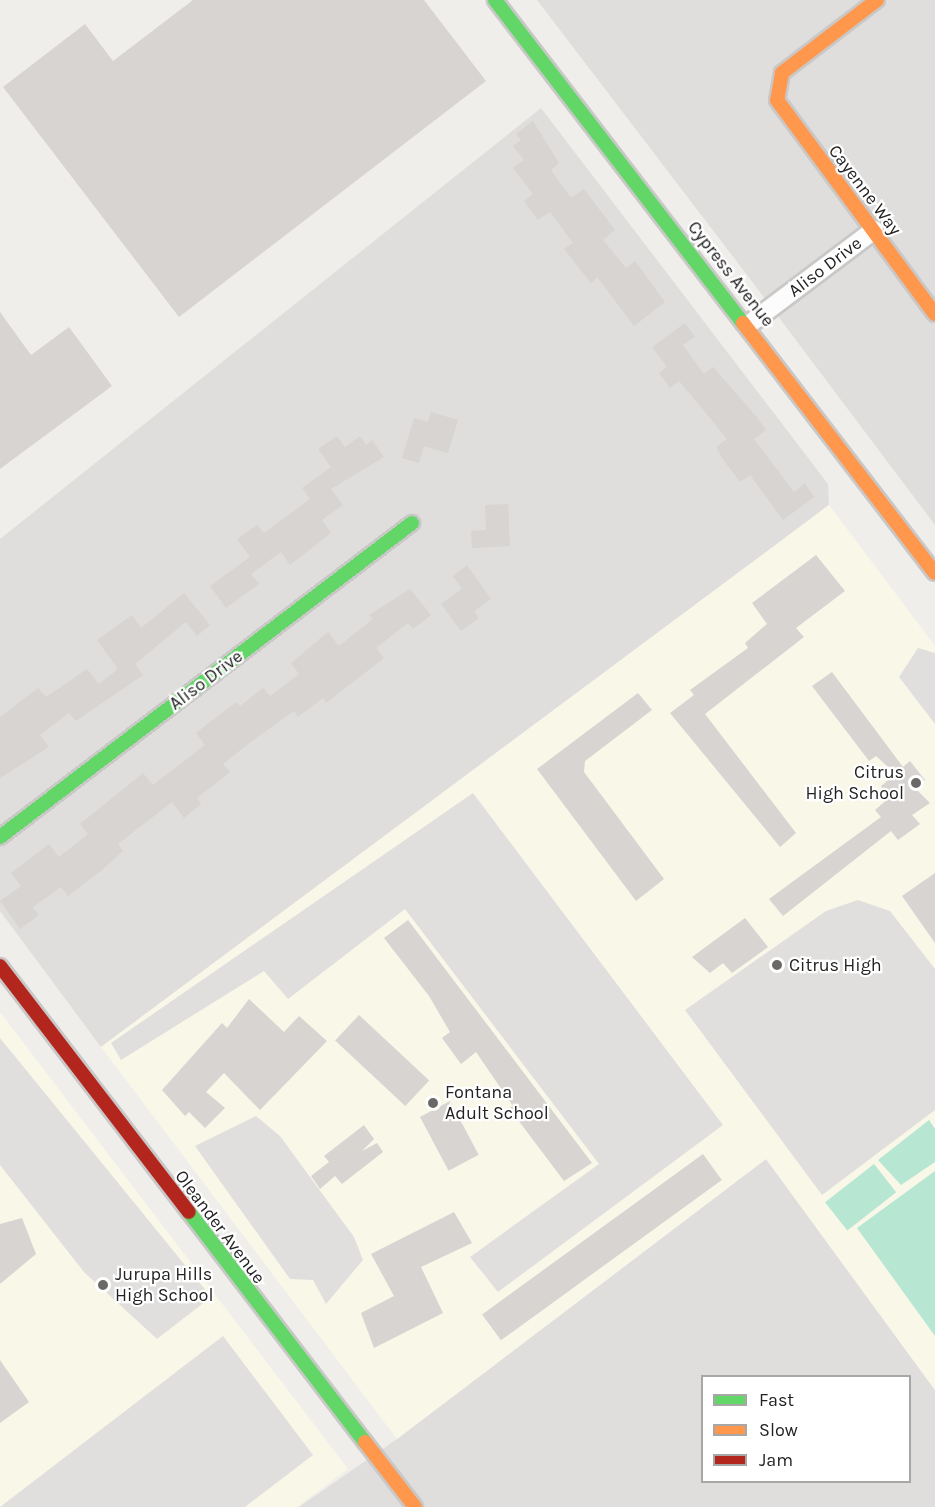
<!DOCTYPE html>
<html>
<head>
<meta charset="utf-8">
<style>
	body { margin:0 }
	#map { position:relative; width:935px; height:1507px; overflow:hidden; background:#f0eeeb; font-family:Karla,sans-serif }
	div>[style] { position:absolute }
	.residential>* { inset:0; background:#dfdedc }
	.education>* { inset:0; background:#f8f7e8 }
	.pitch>* { inset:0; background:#b7e6d2; transform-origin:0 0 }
	.parking>* { inset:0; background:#e0dfde }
	.building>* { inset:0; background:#d7d4d2; transform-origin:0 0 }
	.roads { filter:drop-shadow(2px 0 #c9c8c7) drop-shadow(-2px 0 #c9c8c7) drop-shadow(0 2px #c9c8c7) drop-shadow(0 -2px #c9c8c7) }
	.street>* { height:18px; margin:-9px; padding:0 9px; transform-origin:9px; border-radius:9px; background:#fdfcfc }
	.fast>* { height:14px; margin:-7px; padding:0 7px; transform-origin:7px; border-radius:7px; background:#63d668 }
	.slow>* { height:14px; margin:-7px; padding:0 7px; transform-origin:7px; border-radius:7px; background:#ff974d }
	.jam>* { height:14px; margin:-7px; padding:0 7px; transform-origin:7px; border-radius:7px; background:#b3261e }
	.dots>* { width:16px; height:16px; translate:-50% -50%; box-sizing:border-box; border:3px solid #fff; border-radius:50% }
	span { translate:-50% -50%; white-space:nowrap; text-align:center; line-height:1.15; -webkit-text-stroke:4.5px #fff; paint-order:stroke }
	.street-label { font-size:18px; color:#222 }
	.poi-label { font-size:18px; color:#222 }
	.right { translate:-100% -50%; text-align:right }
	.left { translate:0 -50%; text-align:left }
	.legend { position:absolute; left:701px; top:1375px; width:210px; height:108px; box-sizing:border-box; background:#fff; border:2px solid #a7a7a7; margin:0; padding:8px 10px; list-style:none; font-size:18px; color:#222 }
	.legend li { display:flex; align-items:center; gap:12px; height:30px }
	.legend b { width:30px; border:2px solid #a7a7a7 }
</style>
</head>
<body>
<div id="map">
	<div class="residential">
		<i style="clip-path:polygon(537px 0,935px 0,935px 525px,744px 271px)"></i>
		<i style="clip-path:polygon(541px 108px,828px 484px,829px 505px,101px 1047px,0 911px,0 539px)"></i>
		<i style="clip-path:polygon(evenodd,766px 1159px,935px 1390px,935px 1507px,299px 1507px,397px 1439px,766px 1159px,702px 1376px,910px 1376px,910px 1482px,702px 1482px,702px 1376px)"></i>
	</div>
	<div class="education">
		<i style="clip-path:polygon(829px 505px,935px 646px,935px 1390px,766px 1159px,397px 1439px,101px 1047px)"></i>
		<i style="clip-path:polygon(0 1012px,348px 1469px,297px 1507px,0 1507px)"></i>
	</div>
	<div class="pitch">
		<i style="clip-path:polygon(929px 1120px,935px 1129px,935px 1162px,901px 1185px,878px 1160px)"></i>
		<i style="left:874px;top:1164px;width:36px;height:62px;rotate:52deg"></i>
		<i style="clip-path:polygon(935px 1171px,935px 1336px,857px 1228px)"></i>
	</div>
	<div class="parking">
		<i style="clip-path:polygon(918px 648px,935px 653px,935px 724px,899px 677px)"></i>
		<i style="clip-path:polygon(473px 793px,723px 1125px,498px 1292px,470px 1257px,599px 1164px,405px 909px,288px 999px,264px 971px,121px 1060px,111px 1043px)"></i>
		<i style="clip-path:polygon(858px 900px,890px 911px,935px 969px,935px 1110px,822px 1195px,685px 1010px,826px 911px)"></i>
		<i style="clip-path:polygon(0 1038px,211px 1297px,157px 1339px,84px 1272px,0 1165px)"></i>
		<i style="clip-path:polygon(256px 1116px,280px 1136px,354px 1237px,363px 1260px,326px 1304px,313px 1280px,290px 1279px,195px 1146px)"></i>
		<i style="clip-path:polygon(223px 1336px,313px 1455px,245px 1507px,0 1507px)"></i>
	</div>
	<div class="building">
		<i style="clip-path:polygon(193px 0,424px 0,486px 81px,179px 317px,3px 87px,85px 24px,113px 61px)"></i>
		<i style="clip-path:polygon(533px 121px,559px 163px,551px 170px,571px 198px,584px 189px,615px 230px,603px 240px,626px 268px,635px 261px,665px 302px,634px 326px,597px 277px,591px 283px,564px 249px,573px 243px,550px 212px,538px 220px,524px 201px,533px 194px,513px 168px,524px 160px,513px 146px,521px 140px,516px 134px)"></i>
		<i style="clip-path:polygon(0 312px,31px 355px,69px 327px,112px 386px,0 469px)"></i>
		<i style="clip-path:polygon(685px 323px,695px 337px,683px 345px,704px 374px,713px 367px,757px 417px,766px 430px,754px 439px,794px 492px,805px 483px,814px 497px,783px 520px,750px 475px,740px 482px,724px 461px,716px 447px,727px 439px,700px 406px,679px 381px,670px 388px,659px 373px,667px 367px,652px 347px)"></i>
		<i style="clip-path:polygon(431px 412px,458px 420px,448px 453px,424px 446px,419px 463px,402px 458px,414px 418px,428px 422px)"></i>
		<i style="clip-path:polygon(337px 436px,345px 447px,360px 436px,366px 445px,372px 440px,384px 457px,331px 489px,343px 505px,322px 520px,331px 533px,290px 565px,281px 552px,251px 574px,259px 584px,226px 608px,210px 586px,250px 557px,237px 539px,257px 525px,264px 533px,310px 499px,302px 488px,331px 467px,318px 449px)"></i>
		<i style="clip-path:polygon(508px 504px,510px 546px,472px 548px,471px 531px,486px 530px,485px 505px)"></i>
		<i style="clip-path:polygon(816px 555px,845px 591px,796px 628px,804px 637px,705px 714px,796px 833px,780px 847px,670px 713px,694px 695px,690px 690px,748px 648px,745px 643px,767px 624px,752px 603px)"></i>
		<i style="clip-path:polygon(467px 565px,491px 599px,474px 611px,479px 618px,461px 631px,441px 604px,462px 589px,453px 576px)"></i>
		<i style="clip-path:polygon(410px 589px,431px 615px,413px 629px,408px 623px,376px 648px,384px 658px,326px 703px,323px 698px,298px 717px,294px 711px,252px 741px,223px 764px,230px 772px,197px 798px,201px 804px,184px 818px,172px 802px,118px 844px,123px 851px,102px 870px,68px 896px,61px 887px,33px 907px,39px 915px,20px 929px,0 901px,21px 886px,11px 873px,49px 844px,59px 857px,88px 834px,80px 824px,143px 773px,153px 785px,205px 745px,196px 733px,236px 702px,240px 706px,263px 688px,270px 696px,299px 674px,291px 663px,328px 632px,339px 646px,373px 619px,369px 615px)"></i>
		<i style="clip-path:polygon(184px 593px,210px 625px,197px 636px,186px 622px,135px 664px,143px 675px,76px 721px,69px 713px,40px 735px,49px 747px,0 778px,0 717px,38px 688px,46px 697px,87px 669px,99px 684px,118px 669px,97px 640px,132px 615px,141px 628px)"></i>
		<i style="clip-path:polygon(832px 672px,903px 767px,910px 761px,925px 780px,915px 788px,930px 803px,912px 815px,920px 824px,898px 840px,891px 831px,783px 916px,769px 899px,881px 817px,875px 810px,889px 798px,881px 786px,896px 774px,876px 756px,869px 761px,812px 686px)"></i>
		<i style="clip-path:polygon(638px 693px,652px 710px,585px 761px,584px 772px,664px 879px,636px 901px,537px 769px)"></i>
		<i style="clip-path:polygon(935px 873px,935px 943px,902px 896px)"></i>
		<i style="clip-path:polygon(745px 918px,768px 947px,732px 973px,723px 963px,710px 973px,692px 957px)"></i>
		<i style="clip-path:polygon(408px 920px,592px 1163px,564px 1181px,509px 1108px,513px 1106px,476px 1052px,461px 1064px,442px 1038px,450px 1032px,429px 996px,384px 938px)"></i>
		<i style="clip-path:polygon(249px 999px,284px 1032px,299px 1016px,327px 1041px,260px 1110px,224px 1073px,206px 1092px,225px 1108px,205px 1128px,189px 1112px,185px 1116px,162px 1090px,222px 1023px,227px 1028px)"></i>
		<i style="left:359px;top:1015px;width:96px;height:35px;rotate:43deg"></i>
		<i style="left:450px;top:1101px;width:61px;height:34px;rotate:62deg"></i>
		<i style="clip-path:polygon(364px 1125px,374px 1139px,362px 1151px,377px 1143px,383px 1152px,342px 1184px,335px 1176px,320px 1189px,311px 1176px,329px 1162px,324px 1156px)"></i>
		<i style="left:703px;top:1154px;width:32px;height:273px;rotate:54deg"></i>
		<i style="clip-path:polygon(454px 1212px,472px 1243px,421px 1267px,443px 1313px,374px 1348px,361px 1313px,394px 1296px,371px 1254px)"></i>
		<i style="clip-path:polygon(22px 1218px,36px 1254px,0 1284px,0 1224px)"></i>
		<i style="clip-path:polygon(0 1360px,29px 1402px,0 1423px)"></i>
	</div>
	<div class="roads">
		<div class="street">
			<i style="left:748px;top:325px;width:158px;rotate:-37deg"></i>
		</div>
		<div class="fast">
			<i style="left:495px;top:0;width:407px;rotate:52.5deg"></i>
			<i style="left:0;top:837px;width:518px;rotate:-37.31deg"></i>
			<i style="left:189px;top:1212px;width:290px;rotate:52.6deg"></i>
		</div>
		<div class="slow">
			<i style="left:877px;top:0;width:120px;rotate:142.5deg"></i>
			<i style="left:782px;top:73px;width:27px;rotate:100deg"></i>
			<i style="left:777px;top:100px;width:266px;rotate:53.6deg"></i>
			<i style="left:743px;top:323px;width:315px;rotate:52.5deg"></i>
			<i style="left:365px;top:1442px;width:82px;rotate:52.4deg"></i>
		</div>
		<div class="jam">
			<i style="left:0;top:966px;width:310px;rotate:52.5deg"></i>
		</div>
	</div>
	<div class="dots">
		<i style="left:916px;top:783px;background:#6a6968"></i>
		<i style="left:777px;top:965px;background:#6a6968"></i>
		<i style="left:433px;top:1103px;background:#6a6968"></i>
		<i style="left:103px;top:1285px;background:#6a6968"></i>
	</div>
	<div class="street-label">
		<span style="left:865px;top:190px;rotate:53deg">Cayenne Way</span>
		<span style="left:825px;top:267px;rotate:-37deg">Aliso Drive</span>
		<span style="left:731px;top:274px;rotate:52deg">Cypress Avenue</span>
		<span style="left:206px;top:680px;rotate:-37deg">Aliso Drive</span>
		<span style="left:220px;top:1227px;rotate:53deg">Oleander Avenue</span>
	</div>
	<div class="poi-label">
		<span class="right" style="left:904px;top:783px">Citrus<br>High School</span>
		<span class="left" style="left:789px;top:965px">Citrus High</span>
		<span class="left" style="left:445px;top:1103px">Fontana<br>Adult School</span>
		<span class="left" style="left:115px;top:1285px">Jurupa Hills<br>High School</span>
	</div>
	<ul class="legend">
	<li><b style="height:8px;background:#63d668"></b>Fast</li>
	<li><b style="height:8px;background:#ff974d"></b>Slow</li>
	<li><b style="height:8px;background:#b3261e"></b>Jam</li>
	</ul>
</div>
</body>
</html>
